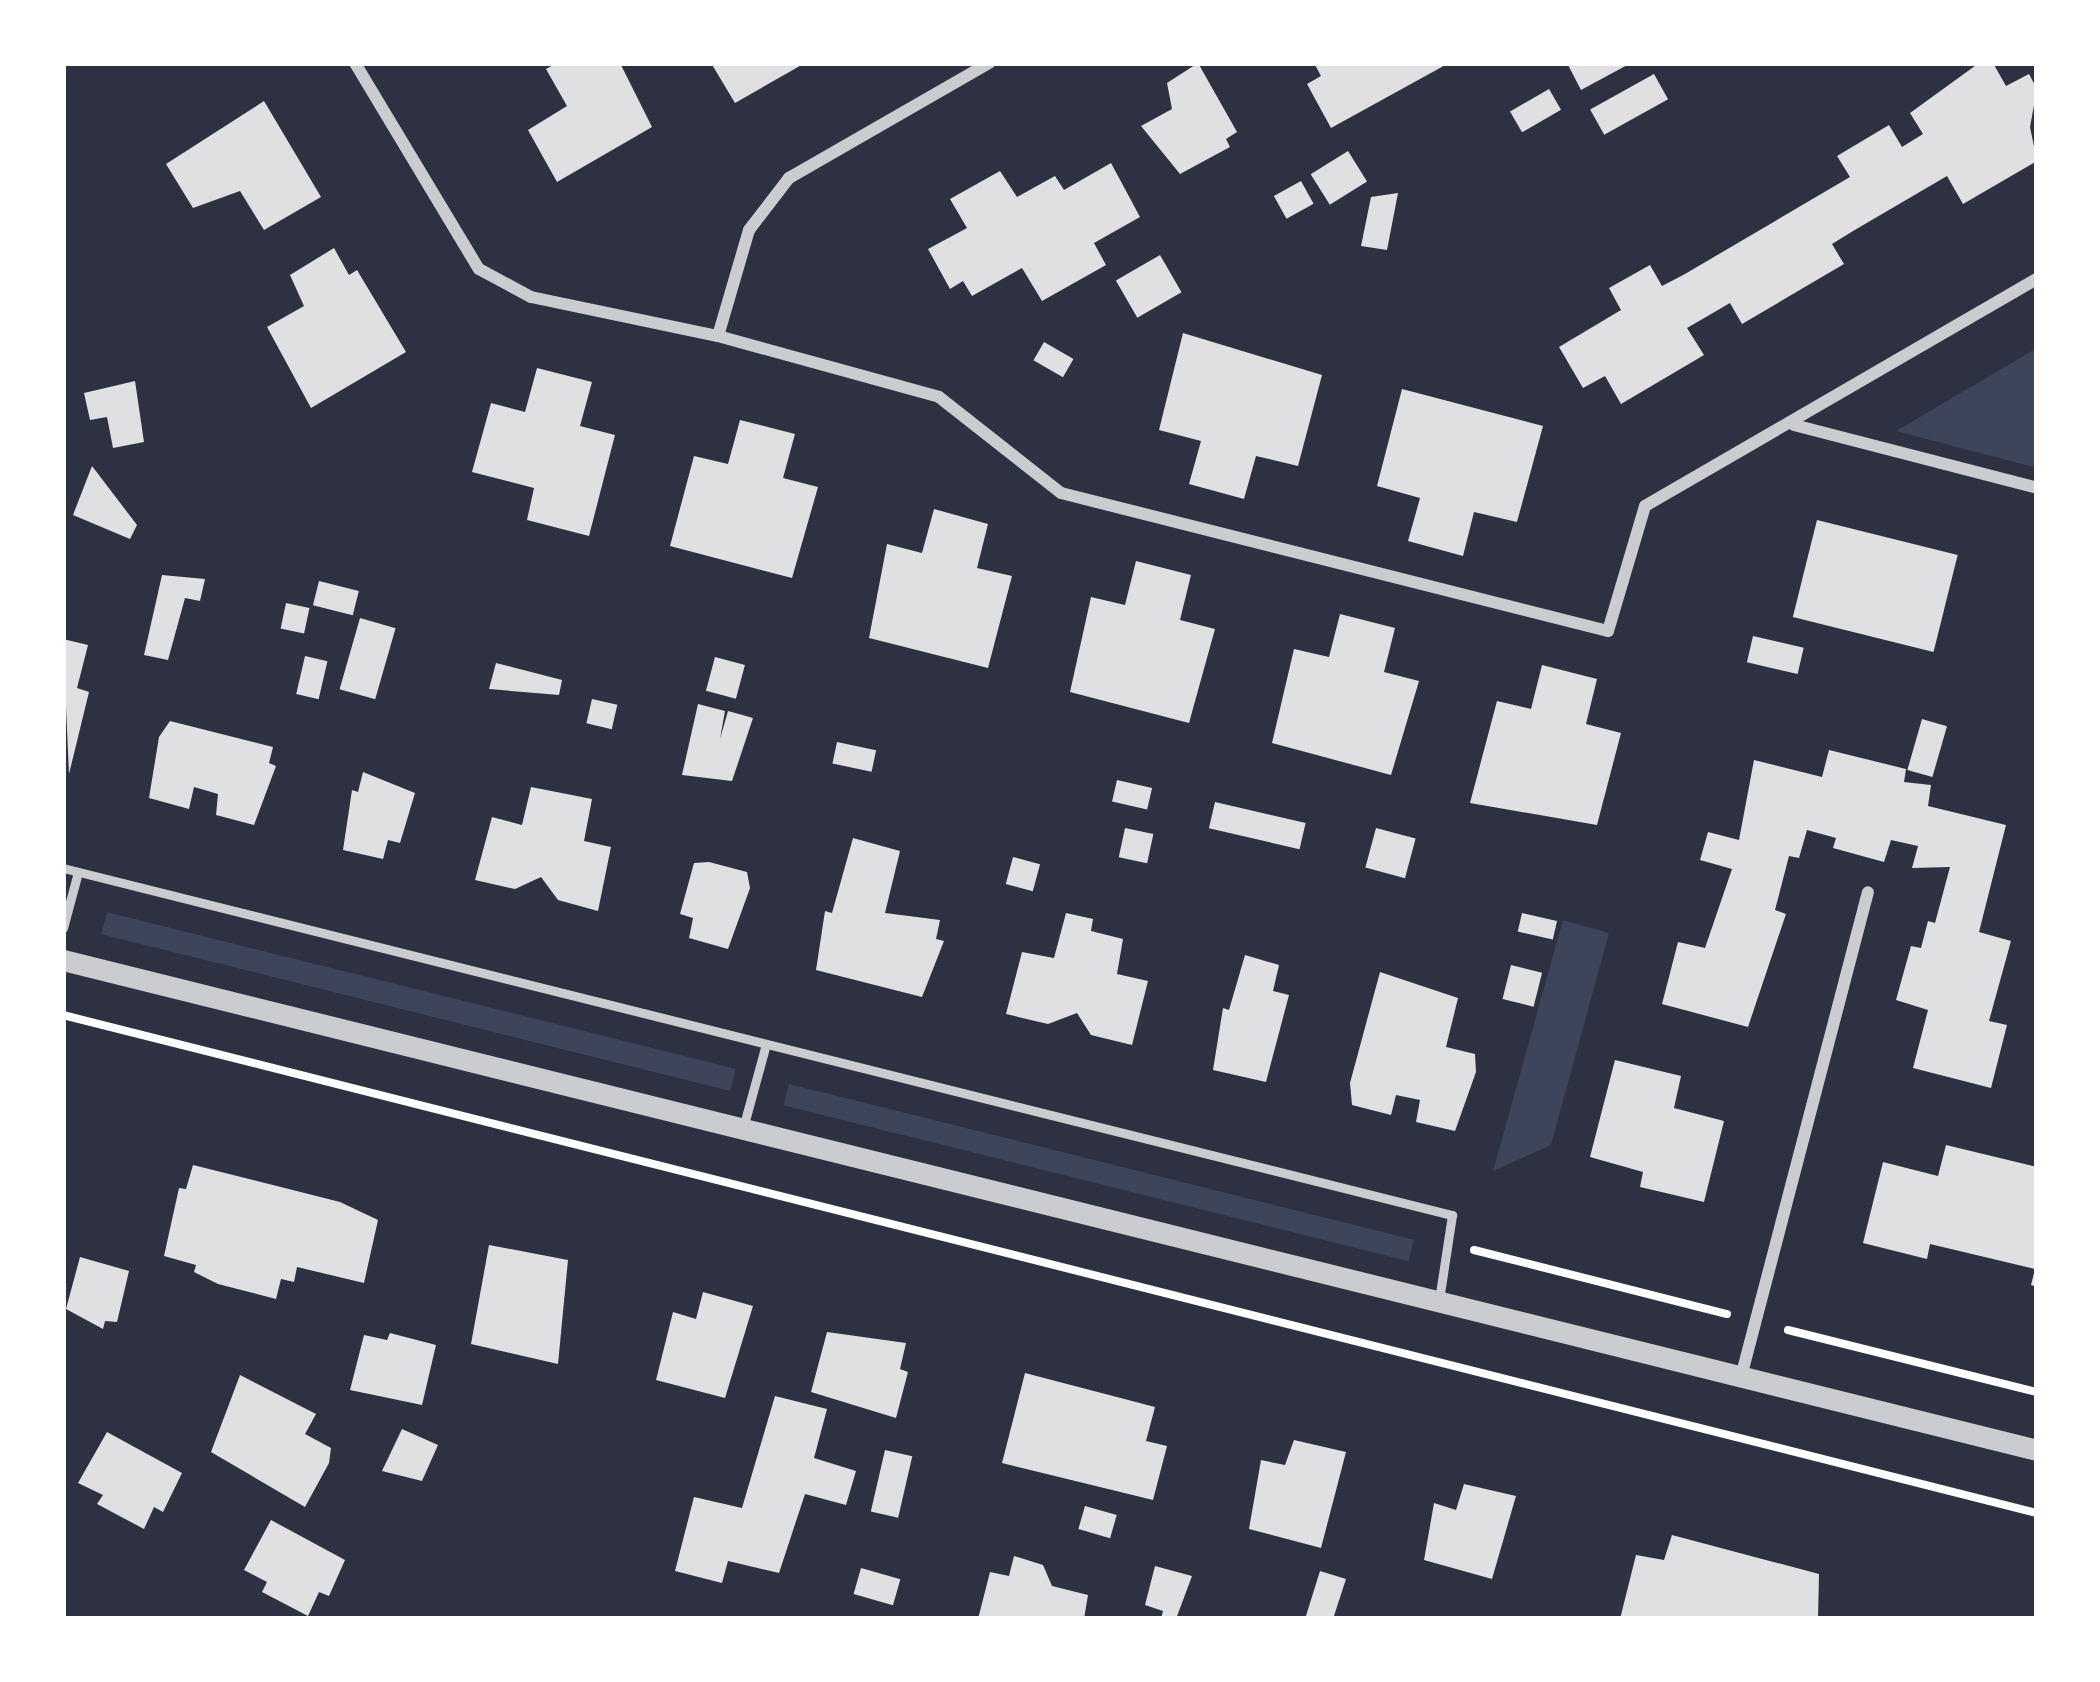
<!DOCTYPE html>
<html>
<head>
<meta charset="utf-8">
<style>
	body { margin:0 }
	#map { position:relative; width:2100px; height:1682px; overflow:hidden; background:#2d3142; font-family:"Open Sans",sans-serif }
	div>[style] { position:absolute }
	.green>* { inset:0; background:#3c4559; transform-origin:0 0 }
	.building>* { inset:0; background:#e0e0e3; transform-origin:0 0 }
	.path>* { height:8px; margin:-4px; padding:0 4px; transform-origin:4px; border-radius:4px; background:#fff }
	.service>* { height:9px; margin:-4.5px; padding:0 4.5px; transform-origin:4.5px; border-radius:4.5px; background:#caccd0 }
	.minor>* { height:12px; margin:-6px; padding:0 6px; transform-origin:6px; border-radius:6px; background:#caccd0 }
	.tertiary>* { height:21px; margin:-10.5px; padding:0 10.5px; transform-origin:10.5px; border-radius:10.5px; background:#caccd0 }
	span { translate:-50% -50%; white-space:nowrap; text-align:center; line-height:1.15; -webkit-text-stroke:10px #fff; paint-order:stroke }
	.frame { position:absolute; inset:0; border:66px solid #fff; pointer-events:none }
</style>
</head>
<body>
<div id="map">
	<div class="green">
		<i style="clip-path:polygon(2037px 348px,2037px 468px,1896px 431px)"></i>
		<i style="left:107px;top:912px;width:648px;height:23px;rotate:14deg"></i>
		<i style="clip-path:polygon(1563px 920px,1609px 933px,1551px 1145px,1493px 1171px)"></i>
		<i style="left:789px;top:1084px;width:644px;height:22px;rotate:14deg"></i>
	</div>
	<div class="building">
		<i style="clip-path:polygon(557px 63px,620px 63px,652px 127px,557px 182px,528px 130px,567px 106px,546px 69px)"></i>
		<i style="clip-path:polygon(711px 63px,805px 63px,735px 103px)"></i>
		<i style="clip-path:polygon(1198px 63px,1237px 132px,1226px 139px,1230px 147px,1180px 174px,1141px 126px,1172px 109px,1167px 83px)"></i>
		<i style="clip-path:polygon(1314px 63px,1449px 63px,1331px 128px,1307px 84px,1321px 76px)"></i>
		<i style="clip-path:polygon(1567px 63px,1631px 63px,1581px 90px)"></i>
		<i style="clip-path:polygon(1979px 63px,1993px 63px,2006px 86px,2029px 74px,2037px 89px,2030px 127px,2037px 161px,1963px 204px,1947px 176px,1853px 231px,1832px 244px,1844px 264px,1742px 324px,1730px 303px,1687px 328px,1704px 355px,1621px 404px,1605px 376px,1583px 388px,1559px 347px,1621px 310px,1609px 288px,1650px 265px,1662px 286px,1685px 274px,1850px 177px,1837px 156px,1889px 125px,1902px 147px,1923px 134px,1910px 113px)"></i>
		<i style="left:1654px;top:74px;width:29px;height:73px;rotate:61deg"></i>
		<i style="left:1549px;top:89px;width:24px;height:45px;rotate:60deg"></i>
		<i style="clip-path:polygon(264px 101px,321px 197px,264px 230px,240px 191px,193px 208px,166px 164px)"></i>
		<i style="left:1348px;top:151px;width:36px;height:44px;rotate:58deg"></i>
		<i style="clip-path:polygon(1111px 163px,1140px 217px,1094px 243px,1106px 265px,1042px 301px,1022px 268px,972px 296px,963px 281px,950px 289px,928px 249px,967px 228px,950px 199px,1000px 171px,1017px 197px,1055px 176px,1064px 190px)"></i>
		<i style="left:1301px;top:181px;width:26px;height:31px;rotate:61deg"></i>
		<i style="clip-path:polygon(1398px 193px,1387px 250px,1361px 246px,1371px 197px)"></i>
		<i style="clip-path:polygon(334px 248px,349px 275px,357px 270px,406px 352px,311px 408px,267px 327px,304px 306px,290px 275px)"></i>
		<i style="left:1160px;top:255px;width:43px;height:51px;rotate:60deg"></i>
		<i style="clip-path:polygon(1183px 333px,1322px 375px,1298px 466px,1256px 456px,1244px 499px,1189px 484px,1201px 441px,1159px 430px)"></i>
		<i style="left:1044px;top:342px;width:34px;height:21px;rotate:30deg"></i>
		<i style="clip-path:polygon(537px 368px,592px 382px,580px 426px,615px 435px,589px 536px,527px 520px,534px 488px,472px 472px,491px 403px,525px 412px)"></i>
		<i style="clip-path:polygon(135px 381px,144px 442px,113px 448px,107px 417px,90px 420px,84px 393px)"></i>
		<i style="clip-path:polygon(1402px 389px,1543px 426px,1517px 522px,1474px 512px,1463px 556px,1408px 541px,1420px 498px,1377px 486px)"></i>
		<i style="clip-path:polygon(740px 420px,795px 434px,783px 478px,818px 487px,792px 578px,670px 546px,694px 456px,728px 464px)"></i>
		<i style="clip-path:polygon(92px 466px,137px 525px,130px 539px,73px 515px)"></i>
		<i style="clip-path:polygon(934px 509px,988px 524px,977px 568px,1012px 576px,988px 668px,869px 638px,887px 544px,922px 553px)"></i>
		<i style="left:1817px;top:520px;width:145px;height:100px;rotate:14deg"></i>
		<i style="clip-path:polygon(1136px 561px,1191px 575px,1180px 620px,1215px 629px,1189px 723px,1070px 692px,1091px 597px,1125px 605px)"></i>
		<i style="clip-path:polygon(162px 575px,205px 579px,200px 601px,185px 598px,168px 660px,144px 655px)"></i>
		<i style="left:319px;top:581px;width:41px;height:25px;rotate:14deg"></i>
		<i style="left:286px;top:603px;width:24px;height:26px;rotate:12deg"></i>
		<i style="clip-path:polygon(1340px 614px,1395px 628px,1384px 672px,1419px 681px,1391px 775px,1272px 743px,1294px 649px,1329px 657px)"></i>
		<i style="left:360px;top:618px;width:37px;height:74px;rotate:16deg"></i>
		<i style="left:1753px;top:636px;width:52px;height:27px;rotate:13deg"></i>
		<i style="clip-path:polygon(63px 639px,88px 645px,77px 688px,89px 692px,69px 774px)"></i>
		<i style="left:305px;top:656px;width:23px;height:39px;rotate:13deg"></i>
		<i style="left:715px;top:657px;width:31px;height:35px;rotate:15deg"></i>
		<i style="clip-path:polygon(496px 663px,562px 680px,559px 695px,489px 689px)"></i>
		<i style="clip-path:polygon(1542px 665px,1597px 679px,1586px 724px,1621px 733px,1597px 825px,1470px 803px,1497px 701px,1531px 709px)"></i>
		<i style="left:592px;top:699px;width:26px;height:25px;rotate:13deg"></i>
		<i style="clip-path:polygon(698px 704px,725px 711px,720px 739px,728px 711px,753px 718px,732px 781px,682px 775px)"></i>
		<i style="left:1922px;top:719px;width:26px;height:53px;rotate:16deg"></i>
		<i style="clip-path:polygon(170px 721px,273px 747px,269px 763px,276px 766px,254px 825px,216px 815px,218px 794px,194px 787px,189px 809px,149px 798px,159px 737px)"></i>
		<i style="left:837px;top:742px;width:40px;height:22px;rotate:12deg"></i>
		<i style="clip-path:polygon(1829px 750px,1906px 769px,1904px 782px,1931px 785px,1928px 806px,2006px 825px,1979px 932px,2011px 941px,1989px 1021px,2007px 1025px,1991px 1088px,1913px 1068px,1928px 1010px,1896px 1000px,1911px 946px,1921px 948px,1928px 921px,1935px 923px,1950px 867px,1912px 868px,1918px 846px,1891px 840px,1884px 862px,1833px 848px,1836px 838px,1807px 830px,1799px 858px,1789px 856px,1775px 910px,1786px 914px,1748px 1027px,1662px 1004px,1678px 942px,1705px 948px,1732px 869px,1700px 860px,1708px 832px,1739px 840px,1754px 760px,1822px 777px)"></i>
		<i style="clip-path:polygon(363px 772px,415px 793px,400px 843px,388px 840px,383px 859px,343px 850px,352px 790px,358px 792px)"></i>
		<i style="left:1117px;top:780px;width:36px;height:22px;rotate:13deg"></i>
		<i style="clip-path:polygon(531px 787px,592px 799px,584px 841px,611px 847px,598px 911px,558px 900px,541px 877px,515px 889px,475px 880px,492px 817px,522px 825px)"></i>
		<i style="left:1215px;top:802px;width:93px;height:27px;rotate:13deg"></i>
		<i style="left:1125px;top:828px;width:29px;height:30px;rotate:12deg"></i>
		<i style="left:1376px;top:828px;width:41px;height:41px;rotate:15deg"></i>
		<i style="clip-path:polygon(853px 838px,900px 851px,885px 913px,940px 920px,936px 939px,944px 941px,922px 997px,816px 970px,825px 911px,832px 913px)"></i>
		<i style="left:1013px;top:857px;width:28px;height:28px;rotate:15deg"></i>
		<i style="clip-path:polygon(709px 862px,747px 872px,750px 888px,728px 949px,689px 938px,693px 918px,680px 914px,694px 863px)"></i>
		<i style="clip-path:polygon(1066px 913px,1093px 919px,1091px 931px,1123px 939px,1117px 974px,1148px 981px,1132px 1045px,1091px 1035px,1077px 1013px,1048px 1024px,1006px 1014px,1022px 952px,1054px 958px)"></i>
		<i style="left:1522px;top:913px;width:36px;height:19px;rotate:13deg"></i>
		<i style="clip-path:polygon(1245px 955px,1279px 965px,1273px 991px,1289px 995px,1266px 1082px,1213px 1070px,1223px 1008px,1229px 1010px)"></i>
		<i style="left:1511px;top:965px;width:32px;height:35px;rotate:14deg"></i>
		<i style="clip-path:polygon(1380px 972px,1458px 998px,1446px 1047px,1475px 1054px,1476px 1072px,1455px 1131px,1416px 1122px,1420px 1100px,1396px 1095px,1391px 1115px,1352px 1105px,1350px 1083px)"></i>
		<i style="clip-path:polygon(1615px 1060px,1681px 1076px,1674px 1108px,1724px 1121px,1704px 1202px,1640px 1187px,1643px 1172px,1590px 1157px)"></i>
		<i style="clip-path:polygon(1946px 1145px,2037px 1167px,2037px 1287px,2031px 1285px,2035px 1269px,1930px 1244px,1927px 1259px,1863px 1243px,1883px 1162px,1938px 1176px)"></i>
		<i style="clip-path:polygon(193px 1165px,340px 1202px,378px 1220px,364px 1283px,297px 1267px,294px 1282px,281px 1279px,276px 1299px,218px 1284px,194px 1272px,196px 1265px,164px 1256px,179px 1188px,186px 1189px)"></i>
		<i style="clip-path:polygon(489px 1245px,568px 1260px,558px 1364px,471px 1344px)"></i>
		<i style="clip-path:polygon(80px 1257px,129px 1271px,117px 1322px,105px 1321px,103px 1329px,66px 1309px)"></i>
		<i style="clip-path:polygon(703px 1292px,753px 1306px,725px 1398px,656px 1380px,673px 1312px,696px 1319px)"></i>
		<i style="clip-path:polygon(827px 1332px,906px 1343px,900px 1369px,908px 1372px,896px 1418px,811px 1392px)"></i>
		<i style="clip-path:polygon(390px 1333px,436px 1345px,422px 1405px,350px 1390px,364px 1335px,387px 1340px)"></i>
		<i style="clip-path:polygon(1025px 1373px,1155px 1407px,1146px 1441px,1167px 1446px,1153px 1500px,1002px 1463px)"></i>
		<i style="clip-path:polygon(240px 1375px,316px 1414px,305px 1434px,331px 1448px,329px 1463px,305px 1507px,211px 1452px)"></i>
		<i style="clip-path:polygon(775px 1396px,827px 1409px,814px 1458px,856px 1471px,846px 1505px,805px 1494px,779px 1573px,728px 1561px,722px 1583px,675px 1571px,694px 1497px,742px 1508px)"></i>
		<i style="clip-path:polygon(402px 1429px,438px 1445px,422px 1481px,382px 1471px)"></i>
		<i style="clip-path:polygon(107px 1432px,182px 1473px,163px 1512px,154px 1507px,144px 1529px,97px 1504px,103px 1495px,78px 1483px)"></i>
		<i style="clip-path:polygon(1294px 1440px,1346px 1452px,1321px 1548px,1249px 1529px,1261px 1460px,1285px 1465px)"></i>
		<i style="left:885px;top:1450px;width:28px;height:63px;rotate:13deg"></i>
		<i style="clip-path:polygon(1464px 1484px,1516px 1496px,1492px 1579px,1424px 1560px,1434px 1503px,1456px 1510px)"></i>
		<i style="left:1085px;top:1506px;width:33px;height:24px;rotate:16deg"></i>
		<i style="clip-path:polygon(271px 1520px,345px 1560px,329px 1596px,319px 1592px,308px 1616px,262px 1592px,267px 1582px,244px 1570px)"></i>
		<i style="clip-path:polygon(1672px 1535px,1819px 1574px,1818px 1619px,1620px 1619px,1636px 1555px,1664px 1560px)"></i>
		<i style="clip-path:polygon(1014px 1556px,1043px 1565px,1052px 1586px,1088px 1595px,1084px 1619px,978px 1619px,990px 1572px,1009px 1576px)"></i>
		<i style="clip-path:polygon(1155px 1566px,1192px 1576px,1176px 1619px,1161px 1619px,1163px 1611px,1145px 1605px)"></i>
		<i style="left:861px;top:1568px;width:41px;height:27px;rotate:16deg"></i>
		<i style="clip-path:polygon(1320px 1571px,1346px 1579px,1333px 1619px,1305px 1619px)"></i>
	</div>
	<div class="path">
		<i style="left:63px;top:1015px;width:2036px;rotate:14.16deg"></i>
		<i style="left:1474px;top:1250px;width:261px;rotate:14.2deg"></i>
		<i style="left:1788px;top:1330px;width:257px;rotate:14deg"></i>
	</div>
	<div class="service">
		<i style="left:63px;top:868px;width:1432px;rotate:14.03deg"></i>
		<i style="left:1452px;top:1215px;width:86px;rotate:98.7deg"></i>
		<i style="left:63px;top:928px;width:58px;rotate:-75deg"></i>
		<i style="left:743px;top:1128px;width:87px;rotate:-74.7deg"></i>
	</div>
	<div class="minor">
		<i style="left:355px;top:63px;width:240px;rotate:59deg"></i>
		<i style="left:479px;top:269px;width:59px;rotate:28.3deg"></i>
		<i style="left:531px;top:297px;width:191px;rotate:11.8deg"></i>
		<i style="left:718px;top:336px;width:229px;rotate:15.4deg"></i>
		<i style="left:939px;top:397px;width:155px;rotate:38.2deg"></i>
		<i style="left:1061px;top:493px;width:564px;rotate:14.16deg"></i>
		<i style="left:1608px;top:631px;width:130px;rotate:-73.5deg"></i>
		<i style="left:1645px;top:506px;width:453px;rotate:-30.1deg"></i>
		<i style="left:718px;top:336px;width:110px;rotate:-73.7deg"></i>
		<i style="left:749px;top:230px;width:66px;rotate:-52.4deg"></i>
		<i style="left:789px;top:178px;width:231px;rotate:-29.9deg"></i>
		<i style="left:1794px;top:425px;width:251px;rotate:14.5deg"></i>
		<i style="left:1741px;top:1377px;width:501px;rotate:-75.33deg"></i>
	</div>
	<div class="tertiary">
		<i style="left:63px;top:960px;width:2034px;rotate:13.94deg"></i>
	</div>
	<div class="frame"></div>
</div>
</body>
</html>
